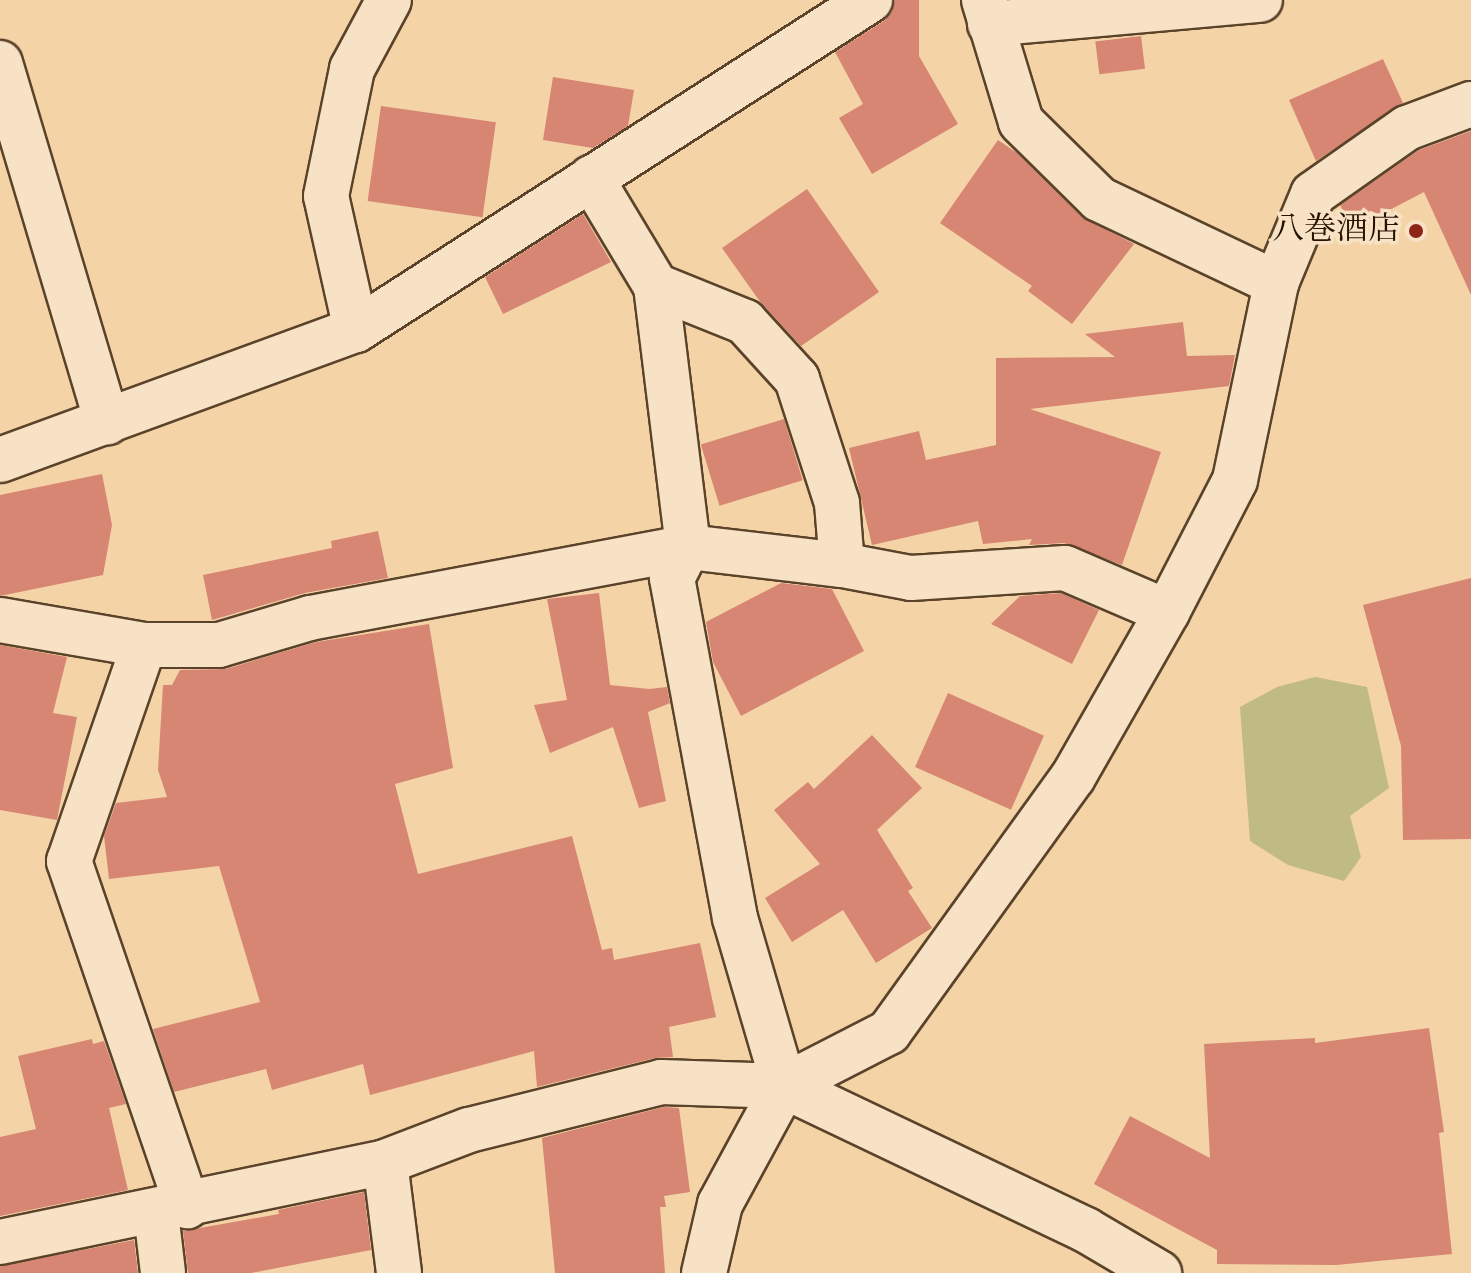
<!DOCTYPE html>
<html>
<head>
<meta charset="utf-8">
<style>
	body { margin:0 }
	#map { position:relative; width:1471px; height:1273px; overflow:hidden; background:#f4d3a6; font-family:"IM FELL English","Noto Serif JP",serif }
	div>[style] { position:absolute }
	.green>* { inset:0; background:#c0bb83 }
	.building>* { inset:0; background:#d68672; transform-origin:0 0 }
	.roads { filter:drop-shadow(2px 0 #5a432a) drop-shadow(-2px 0 #5a432a) drop-shadow(0 2px #5a432a) drop-shadow(0 -2px #5a432a) }
	.street>* { height:44px; margin:-22px; padding:0 22px; transform-origin:22px; border-radius:22px; background:#f8e2c5 }
	.dots>* { width:22px; height:22px; translate:-50% -50%; box-sizing:border-box; border:4px solid #f8e2c5; border-radius:50% }
	span { translate:-50% -50%; white-space:nowrap; text-align:center; line-height:1.15; -webkit-text-stroke:7px #f8e2c5; paint-order:stroke }
	.poi-label { font-size:32px; color:#261300 }
	.right { translate:-100% -50%; text-align:right }
</style>
</head>
<body>
<div id="map">
	<div class="green">
		<i style="clip-path:polygon(1315px 677px,1367px 687px,1389px 788px,1350px 816px,1361px 857px,1344px 881px,1288px 865px,1250px 841px,1240px 707px,1277px 687px)"></i>
	</div>
	<div class="building">
		<i style="clip-path:polygon(895px 0,919px 0,919px 56px,958px 124px,872px 174px,839px 118px,863px 104px,835px 52px,884px 21px,892px 12px)"></i>
		<i style="left:1141px;top:36px;width:33px;height:46px;rotate:83deg"></i>
		<i style="clip-path:polygon(1383px 59px,1403px 103px,1316px 161px,1289px 100px)"></i>
		<i style="clip-path:polygon(553px 77px,634px 90px,628px 126px,593px 148px,543px 140px)"></i>
		<i style="left:381px;top:106px;width:116px;height:96px;rotate:8deg"></i>
		<i style="clip-path:polygon(1471px 131px,1471px 295px,1424px 192px,1353px 229px,1340px 205px,1419px 150px)"></i>
		<i style="clip-path:polygon(998px 140px,1017px 153px,1082px 217px,1134px 244px,1072px 324px,1028px 291px,1032px 286px,940px 223px)"></i>
		<i style="clip-path:polygon(807px 189px,879px 292px,801px 346px,761px 303px,722px 248px)"></i>
		<i style="clip-path:polygon(583px 214px,611px 262px,503px 314px,485px 277px)"></i>
		<i style="clip-path:polygon(1183px 322px,1187px 356px,1235px 355px,1229px 386px,1030px 409px,1161px 452px,1122px 565px,1064px 543px,1029px 545px,1032px 539px,983px 544px,978px 521px,872px 545px,849px 448px,919px 431px,926px 460px,996px 445px,996px 358px,1115px 357px,1085px 334px)"></i>
		<i style="left:784px;top:419px;width:64px;height:87px;rotate:73deg"></i>
		<i style="clip-path:polygon(102px 474px,112px 525px,103px 575px,0 596px,0 495px)"></i>
		<i style="clip-path:polygon(378px 531px,388px 578px,305px 593px,212px 620px,203px 575px,332px 548px,331px 541px)"></i>
		<i style="clip-path:polygon(1471px 578px,1471px 839px,1403px 840px,1401px 746px,1363px 605px)"></i>
		<i style="clip-path:polygon(781px 583px,832px 589px,864px 651px,741px 716px,713px 662px,706px 622px)"></i>
		<i style="clip-path:polygon(599px 593px,610px 685px,649px 689px,667px 687px,670px 703px,648px 712px,666px 801px,639px 808px,613px 727px,550px 753px,534px 705px,567px 700px,547px 599px)"></i>
		<i style="clip-path:polygon(1061px 593px,1099px 610px,1072px 664px,991px 624px,1020px 596px)"></i>
		<i style="clip-path:polygon(429px 624px,453px 768px,395px 784px,418px 874px,572px 836px,602px 950px,612px 948px,614px 960px,700px 943px,716px 1017px,669px 1027px,673px 1057px,655px 1058px,537px 1087px,534px 1051px,370px 1095px,363px 1064px,272px 1090px,266px 1069px,174px 1092px,153px 1029px,260px 1002px,219px 866px,109px 879px,104px 836px,116px 803px,167px 797px,158px 770px,163px 685px,172px 685px,180px 670px,226px 669px,316px 642px)"></i>
		<i style="clip-path:polygon(0 645px,67px 657px,53px 713px,77px 717px,57px 820px,0 810px)"></i>
		<i style="left:948px;top:693px;width:105px;height:81px;rotate:24deg"></i>
		<i style="clip-path:polygon(872px 735px,922px 788px,877px 830px,913px 888px,908px 891px,932px 928px,876px 963px,843px 910px,792px 942px,765px 898px,820px 864px,774px 810px,808px 782px,814px 789px)"></i>
		<i style="clip-path:polygon(1429px 1028px,1444px 1132px,1439px 1133px,1452px 1254px,1336px 1265px,1217px 1264px,1217px 1250px,1094px 1184px,1130px 1116px,1210px 1158px,1204px 1044px,1315px 1038px,1315px 1043px)"></i>
		<i style="clip-path:polygon(92px 1039px,93px 1044px,104px 1041px,126px 1104px,109px 1108px,128px 1190px,0 1216px,0 1137px,36px 1129px,18px 1056px)"></i>
		<i style="clip-path:polygon(664px 1107px,679px 1108px,690px 1192px,664px 1196px,666px 1207px,660px 1207px,665px 1273px,555px 1273px,542px 1138px)"></i>
		<i style="clip-path:polygon(364px 1192px,371px 1250px,251px 1273px,188px 1273px,183px 1231px,279px 1214px,278px 1210px)"></i>
		<i style="clip-path:polygon(134px 1240px,138px 1273px,0 1273px,0 1266px)"></i>
	</div>
	<div class="roads">
		<div class="street">
			<i style="left:984px;top:0;width:127px;rotate:73.1deg"></i>
			<i style="left:1021px;top:122px;width:110px;rotate:44.6deg"></i>
			<i style="left:1099px;top:199px;width:196px;rotate:25.4deg"></i>
			<i style="left:990px;top:24px;width:271px;rotate:-5.1deg"></i>
			<i style="left:0;top:63px;width:375px;rotate:73.4deg"></i>
			<i style="left:591px;top:178px;width:126px;rotate:59deg"></i>
			<i style="left:656px;top:286px;width:263px;rotate:83deg"></i>
			<i style="left:688px;top:547px;width:35px;rotate:117deg"></i>
			<i style="left:672px;top:578px;width:346px;rotate:79.5deg"></i>
			<i style="left:735px;top:918px;width:175px;rotate:73.7deg"></i>
			<i style="left:656px;top:286px;width:96px;rotate:22deg"></i>
			<i style="left:745px;top:322px;width:77px;rotate:47.6deg"></i>
			<i style="left:797px;top:379px;width:130px;rotate:72.1deg"></i>
			<i style="left:837px;top:503px;width:62px;rotate:85.4deg"></i>
			<i style="left:356px;top:330px;width:137px;rotate:-102.6deg"></i>
			<i style="left:326px;top:196px;width:130px;rotate:-78.4deg"></i>
			<i style="left:352px;top:69px;width:78px;rotate:-61.8deg"></i>
			<i style="left:0;top:460px;width:379px;rotate:-20.1deg"></i>
			<i style="left:356px;top:330px;width:611px;rotate:-32.7deg"></i>
			<i style="left:0;top:620px;width:146px;rotate:9.8deg"></i>
			<i style="left:144px;top:645px;width:75px"></i>
			<i style="left:219px;top:645px;width:95px;rotate:-16.5deg"></i>
			<i style="left:310px;top:618px;width:385px;rotate:-10.6deg"></i>
			<i style="left:688px;top:547px;width:155px;rotate:6.7deg"></i>
			<i style="left:842px;top:565px;width:70px;rotate:10.7deg"></i>
			<i style="left:911px;top:578px;width:154px;rotate:-3.7deg"></i>
			<i style="left:1065px;top:568px;width:111px;rotate:23.3deg"></i>
			<i style="left:144px;top:645px;width:229px;rotate:109.1deg"></i>
			<i style="left:69px;top:861px;width:365px;rotate:71.1deg"></i>
			<i style="left:385px;top:1162px;width:112px;rotate:82.8deg"></i>
			<i style="left:156px;top:1213px;width:60px;rotate:83.3deg"></i>
			<i style="left:0;top:1242px;width:393px;rotate:-11.7deg"></i>
			<i style="left:385px;top:1162px;width:90px;rotate:-20.9deg"></i>
			<i style="left:469px;top:1130px;width:198px;rotate:-14deg"></i>
			<i style="left:661px;top:1082px;width:123px;rotate:1.9deg"></i>
			<i style="left:784px;top:1086px;width:335px;rotate:25.5deg"></i>
			<i style="left:1086px;top:1230px;width:85px;rotate:30.5deg"></i>
			<i style="left:704px;top:1273px;width:71px;rotate:-76.9deg"></i>
			<i style="left:720px;top:1204px;width:134px;rotate:-61.5deg"></i>
			<i style="left:784px;top:1086px;width:118px;rotate:-27.2deg"></i>
			<i style="left:889px;top:1032px;width:314px;rotate:-54.2deg"></i>
			<i style="left:1073px;top:777px;width:190px;rotate:-60.3deg"></i>
			<i style="left:1167px;top:612px;width:148px;rotate:-62.7deg"></i>
			<i style="left:1235px;top:480px;width:201px;rotate:-78.2deg"></i>
			<i style="left:1276px;top:283px;width:96px;rotate:-67.4deg"></i>
			<i style="left:1313px;top:194px;width:115px;rotate:-35.1deg"></i>
			<i style="left:1407px;top:128px;width:68px;rotate:-20.6deg"></i>
		</div>
	</div>
	<div class="dots">
		<i style="left:1416px;top:231px;background:#8f2418"></i>
	</div>
	<div class="poi-label">
		<span class="right" style="left:1400px;top:231px">八巻酒店</span>
	</div>
</div>
</body>
</html>
